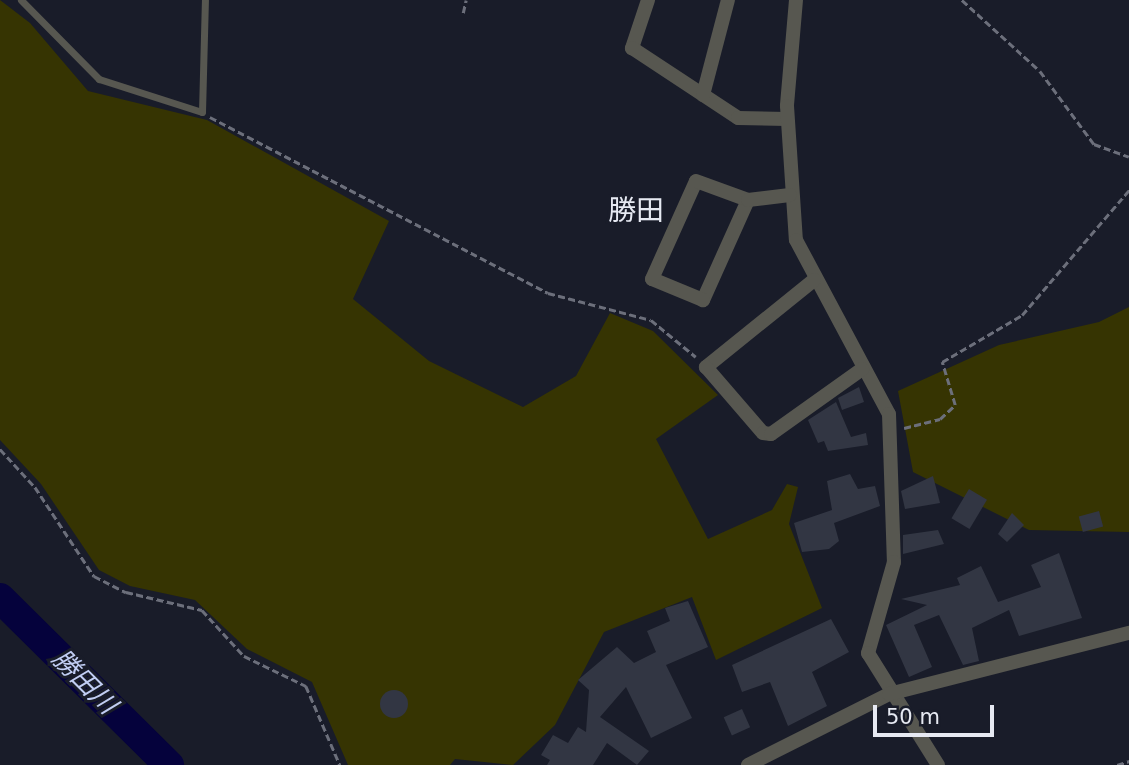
<!DOCTYPE html>
<html>
<head>
<meta charset="utf-8">
<style>
	body { margin:0 }
	#map { position:relative; width:1129px; height:765px; overflow:hidden; background:#191c29; font-family:"DejaVu Sans","Noto Sans JP",sans-serif }
	div>[style] { position:absolute }
	.green>* { inset:0; background:#363402 }
	.river>* { height:30px; margin:-15px; padding:0 15px; transform-origin:15px; border-radius:15px; background:#05023c }
	.building>* { inset:0; background:#323643; transform-origin:0 0 }
	.round { border-radius:50% }
	.path>* { height:2.5px; margin-top:-1.25px; transform-origin:0; background:repeating-linear-gradient(90deg,#6c6f7b 0 7px,transparent 0 10.5px) }
	.lane>* { height:7px; margin:-3.5px; padding:0 3.5px; transform-origin:3.5px; border-radius:3.5px; background:#575750 }
	.street>* { height:14px; margin:-7px; padding:0 7px; transform-origin:7px; border-radius:7px; background:#575750 }
	span { translate:-50% -50%; white-space:nowrap; text-align:center; line-height:1.15; -webkit-text-stroke:6px #191c29; paint-order:stroke }
	.water-label { font-size:26px; color:#c1cdf3; font-style:italic }
	.quarter-label { font-size:28px; color:#e6e9f2 }
	.scale { position:absolute; left:873px; top:705px; width:121px; height:32px; box-sizing:border-box; border:4px solid #e6e9f2; border-top:0; padding-left:9px; font-size:21px; line-height:24px; white-space:nowrap; color:#e6e9f2; -webkit-text-stroke:5px #191c29; paint-order:stroke }
</style>
</head>
<body>
<div id="map">
	<div class="green">
		<i style="clip-path:polygon(0 0,30px 23px,88px 91px,207px 120px,389px 221px,353px 299px,429px 361px,523px 407px,576px 376px,610px 313px,653px 331px,718px 395px,656px 439px,708px 539px,772px 510px,787px 484px,798px 487px,789px 524px,822px 608px,716px 660px,692px 597px,604px 632px,555px 725px,513px 765px,455px 759px,450px 765px,348px 765px,312px 682px,247px 649px,195px 600px,130px 586px,99px 570px,41px 484px,0 440px)"></i>
		<i style="clip-path:polygon(1129px 307px,1129px 532px,1029px 530px,913px 472px,898px 391px,999px 345px,1099px 322px)"></i>
	</div>
	<div class="river">
		<i style="left:0;top:598px;width:238px;rotate:44.7deg"></i>
	</div>
	<div class="building">
		<i style="clip-path:polygon(859px 387px,864px 402px,842px 410px,838px 398px)"></i>
		<i style="clip-path:polygon(836px 402px,851px 437px,866px 433px,868px 445px,828px 451px,824px 441px,818px 443px,808px 420px)"></i>
		<i style="clip-path:polygon(850px 474px,858px 489px,875px 486px,880px 506px,834px 523px,839px 541px,829px 549px,802px 552px,794px 523px,832px 510px,827px 481px)"></i>
		<i style="clip-path:polygon(933px 476px,940px 503px,905px 509px,901px 491px)"></i>
		<i style="left:969px;top:489px;width:21px;height:34px;rotate:31deg"></i>
		<i style="left:1099px;top:511px;width:16px;height:21px;rotate:75deg"></i>
		<i style="clip-path:polygon(1012px 513px,1024px 525px,1007px 542px,998px 534px)"></i>
		<i style="clip-path:polygon(938px 530px,944px 544px,903px 554px,903px 535px)"></i>
		<i style="clip-path:polygon(1059px 553px,1082px 618px,1019px 636px,1009px 610px,972px 628px,979px 661px,963px 665px,939px 615px,914px 625px,932px 667px,909px 677px,886px 625px,927px 605px,901px 599px,960px 585px,957px 578px,981px 566px,998px 602px,1041px 587px,1031px 565px)"></i>
		<i style="clip-path:polygon(688px 601px,708px 647px,666px 665px,692px 718px,651px 738px,626px 687px,600px 717px,649px 751px,637px 765px,607px 743px,593px 765px,547px 765px,550px 760px,541px 755px,553px 735px,568px 743px,578px 727px,586px 732px,589px 690px,578px 680px,617px 647px,634px 663px,656px 652px,647px 631px,670px 621px,665px 608px)"></i>
		<i style="clip-path:polygon(831px 619px,849px 652px,812px 672px,827px 706px,788px 726px,770px 682px,742px 692px,732px 665px)"></i>
		<i class="round" style="left:380px;top:690px;width:28px;height:28px"></i>
		<i style="left:742px;top:709px;width:20px;height:20px;rotate:66deg"></i>
	</div>
	<div class="path">
		<i style="left:962px;top:0;width:105px;rotate:42.3deg"></i>
		<i style="left:1040px;top:71px;width:91px;rotate:53.5deg"></i>
		<i style="left:1094px;top:144px;width:37px;rotate:20deg"></i>
		<i style="left:463px;top:13px;width:13px;rotate:-77deg"></i>
		<i style="left:210px;top:117px;width:381px;rotate:27.5deg"></i>
		<i style="left:548px;top:293px;width:106px;rotate:14.7deg"></i>
		<i style="left:651px;top:320px;width:58px;rotate:39.4deg"></i>
		<i style="left:904px;top:428px;width:37px;rotate:-14deg"></i>
		<i style="left:940px;top:419px;width:21px;rotate:-43deg"></i>
		<i style="left:955px;top:405px;width:45px;rotate:-106.8deg"></i>
		<i style="left:942px;top:362px;width:93px;rotate:-30.4deg"></i>
		<i style="left:1022px;top:315px;width:165px;rotate:-49.4deg"></i>
		<i style="left:0;top:449px;width:52px;rotate:47.4deg"></i>
		<i style="left:35px;top:487px;width:107px;rotate:56.5deg"></i>
		<i style="left:94px;top:576px;width:36px;rotate:27deg"></i>
		<i style="left:126px;top:592px;width:78px;rotate:13.3deg"></i>
		<i style="left:202px;top:610px;width:62px;rotate:47.6deg"></i>
		<i style="left:244px;top:656px;width:69px;rotate:25.8deg"></i>
		<i style="left:306px;top:686px;width:86px;rotate:66.7deg"></i>
		<i style="left:1117px;top:765px;width:13px;rotate:-18deg"></i>
	</div>
	<div class="lane">
		<i style="left:21px;top:0;width:111px;rotate:45.4deg"></i>
		<i style="left:99px;top:79px;width:108px;rotate:17.8deg"></i>
		<i style="left:202px;top:112px;width:112px;rotate:-88.5deg"></i>
	</div>
	<div class="street">
		<i style="left:648px;top:0;width:51px;rotate:108.4deg"></i>
		<i style="left:632px;top:48px;width:127px;rotate:33.4deg"></i>
		<i style="left:738px;top:118px;width:49px;rotate:1.2deg"></i>
		<i style="left:796px;top:0;width:106px;rotate:94.9deg"></i>
		<i style="left:787px;top:106px;width:134px;rotate:86.2deg"></i>
		<i style="left:796px;top:240px;width:197px;rotate:61.9deg"></i>
		<i style="left:889px;top:414px;width:148px;rotate:88.1deg"></i>
		<i style="left:894px;top:562px;width:95px;rotate:105.9deg"></i>
		<i style="left:868px;top:653px;width:132px;rotate:58deg"></i>
		<i style="left:703px;top:95px;width:98px;rotate:-75.3deg"></i>
		<i style="left:748px;top:200px;width:110px;rotate:114.2deg"></i>
		<i style="left:703px;top:300px;width:55px;rotate:-157.6deg"></i>
		<i style="left:652px;top:279px;width:107px;rotate:-65.8deg"></i>
		<i style="left:696px;top:181px;width:55px;rotate:20.1deg"></i>
		<i style="left:748px;top:200px;width:42px;rotate:-6.8deg"></i>
		<i style="left:814px;top:280px;width:139px;rotate:141.1deg"></i>
		<i style="left:706px;top:367px;width:87px;rotate:49.2deg"></i>
		<i style="left:763px;top:433px;width:8px;rotate:7deg"></i>
		<i style="left:771px;top:434px;width:112px;rotate:-35.5deg"></i>
		<i style="left:748px;top:765px;width:158px;rotate:-26.7deg"></i>
		<i style="left:889px;top:694px;width:248px;rotate:-14.3deg"></i>
	</div>
	<div class="water-label">
		<span style="left:84px;top:682px;rotate:45deg">勝田川</span>
	</div>
	<div class="quarter-label">
		<span style="left:636px;top:211px">勝田</span>
	</div>
	<div class="scale">50 m</div>
</div>
</body>
</html>
